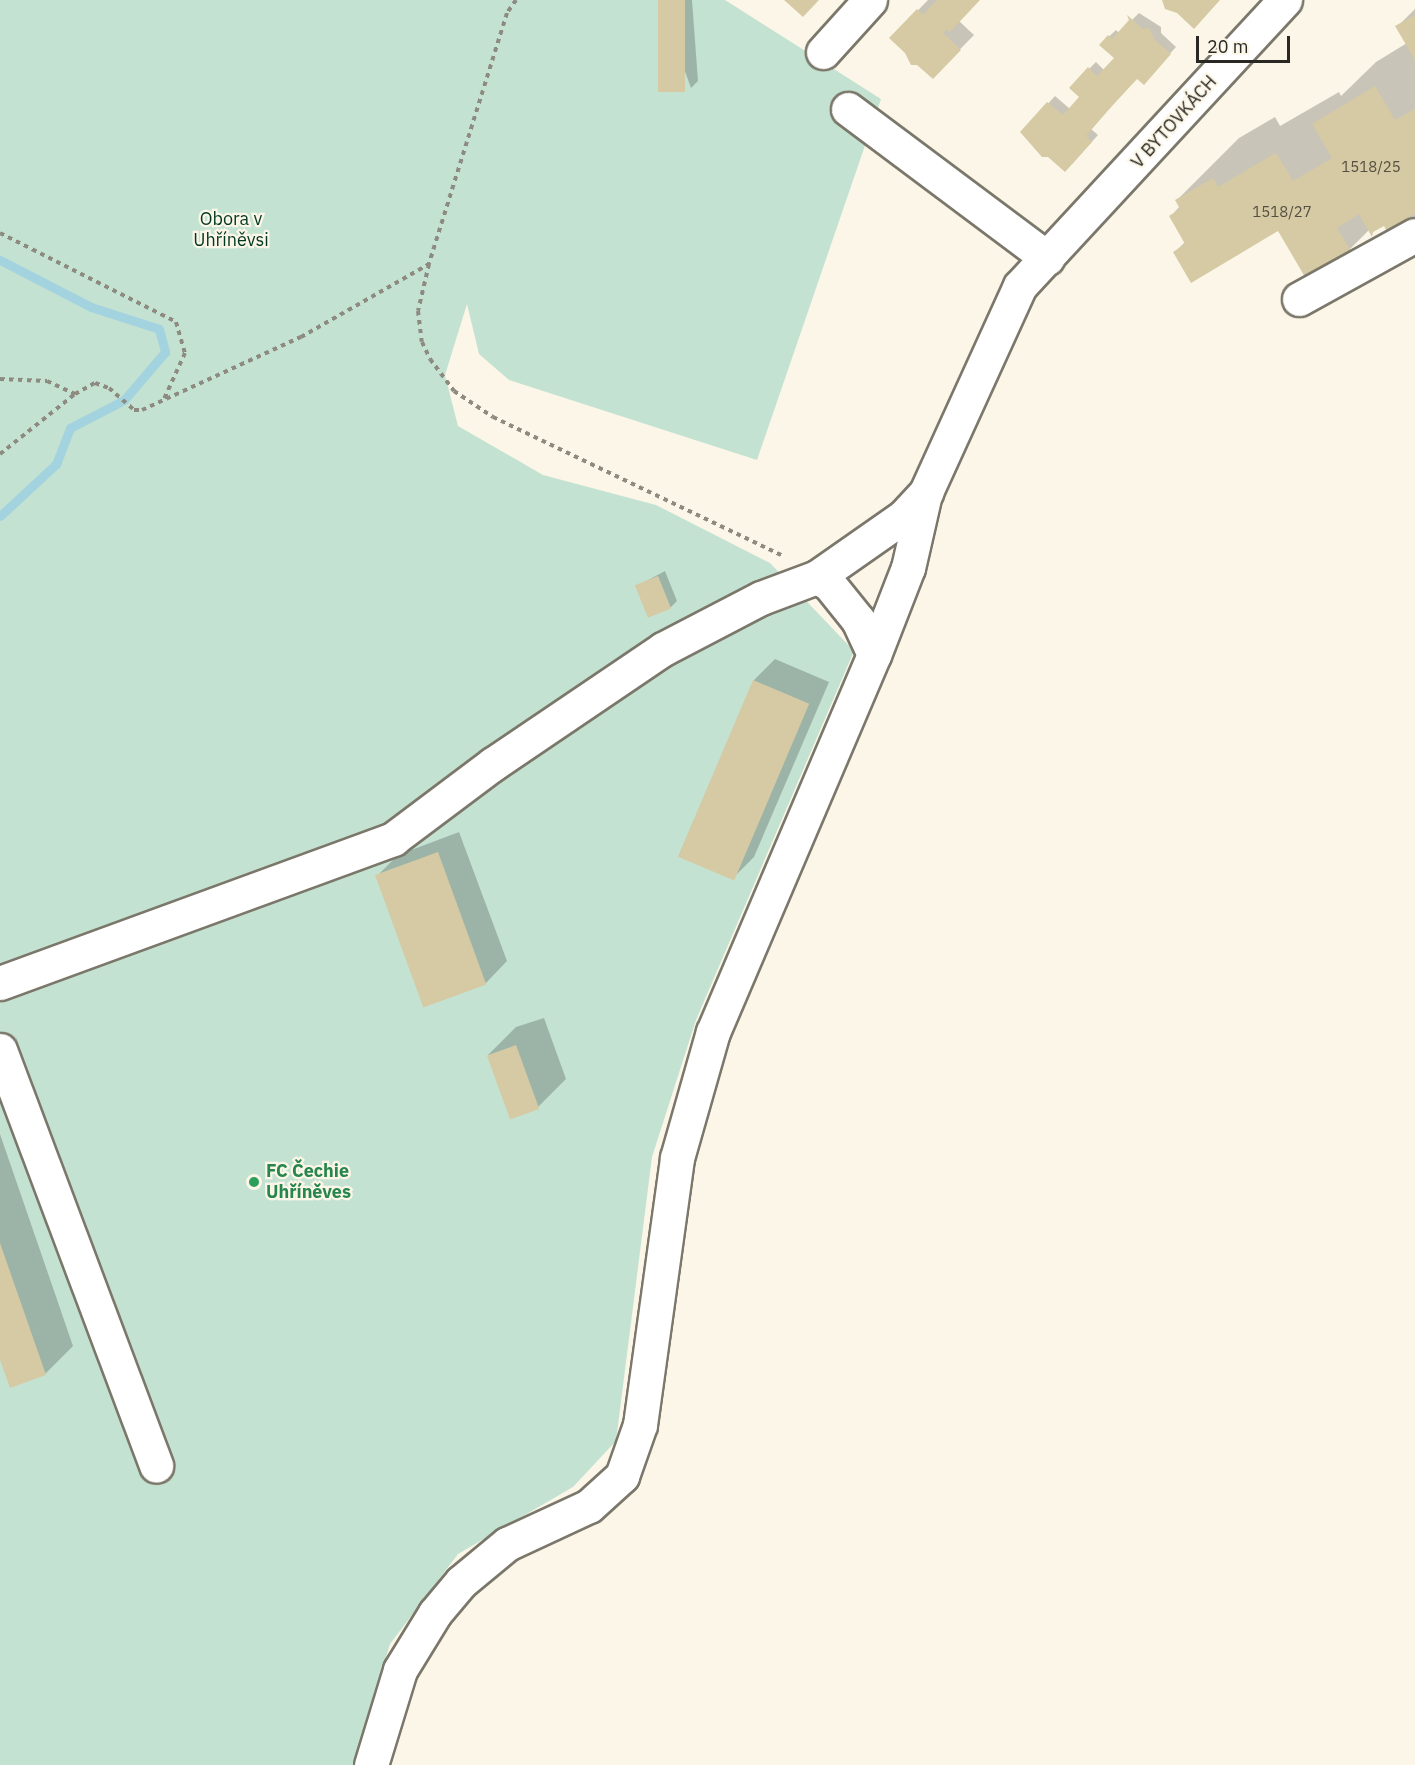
<!DOCTYPE html>
<html>
<head>
<meta charset="utf-8">
<style>
	body { margin:0 }
	#map { position:relative; width:1415px; height:1765px; overflow:hidden; background:#fbf6e7; font-family:"IBM Plex Sans",sans-serif }
	div>[style] { position:absolute }
	.green>* { inset:0; background:#c4e2d2 }
	.shadow>* { inset:0; background:#0003 }
	.stream>* { height:9px; margin:-4.5px; padding:0 4.5px; transform-origin:4.5px; border-radius:4.5px; background:#a2d3df }
	.building>* { inset:0; background:#d6caa4; transform-origin:0 0 }
	.path>* { height:4px; margin-top:-2px; transform-origin:0; background:repeating-linear-gradient(90deg,#8d8a80 0 4.5px,transparent 0 9px) }
	.roads { filter:drop-shadow(2px 0 #7b776a) drop-shadow(-2px 0 #7b776a) drop-shadow(0 2px #7b776a) drop-shadow(0 -2px #7b776a) }
	.minor>* { height:33px; margin:-16.5px; padding:0 16.5px; transform-origin:16.5px; border-radius:16.5px; background:#fff }
	.dots>* { width:16px; height:16px; translate:-50% -50%; box-sizing:border-box; border:3px solid #fbf6e7; border-radius:50% }
	span { translate:-50% -50%; white-space:nowrap; text-align:center; line-height:1.15; -webkit-text-stroke:4.5px #fbf6e7; paint-order:stroke }
	.number-label { font-size:15px; color:#545042 }
	.number-label span { -webkit-text-stroke-width:0 }
	.street-label { font-size:18px; color:#292822 }
	.park-label { font-size:18px; color:#003824 }
	.leisure-label { font-size:18px; color:#27864d; font-weight:700 }
	.left { translate:0 -50%; text-align:left }
	.scale { position:absolute; left:1196px; top:36px; width:94px; height:27px; box-sizing:border-box; border:3px solid #292822; border-top:0; padding-left:8px; font-size:18px; line-height:21px; white-space:nowrap; color:#292822; -webkit-text-stroke:4px #fbf6e7; paint-order:stroke }
</style>
</head>
<body>
<div id="map">
	<div class="green">
		<i style="clip-path:polygon(0 0,725px 0,881px 99px,757px 460px,509px 380px,479px 354px,467px 304px,445px 375px,458px 426px,543px 475px,656px 505px,770px 563px,854px 651px,696px 1020px,652px 1157px,616px 1441px,573px 1487px,458px 1554px,390px 1644px,353px 1765px,0 1765px)"></i>
	</div>
	<div class="shadow">
		<i style="clip-path:polygon(659px 0,692px 0,698px 81px,691px 88px)"></i>
		<i style="clip-path:polygon(928px 0,979px 0,959px 21px,974px 35px,933px 77px,891px 38px)"></i>
		<i style="clip-path:polygon(1415px 9px,1415px 219px,1370px 229px,1350px 249px,1278px 229px,1175px 252px,1185px 242px,1171px 216px,1180px 206px,1177px 200px,1239px 138px,1275px 117px,1280px 126px,1339px 92px,1341px 96px,1376px 62px,1407px 43px,1397px 27px)"></i>
		<i style="clip-path:polygon(1139px 13px,1161px 27px,1161px 33px,1176px 47px,1150px 76px,1138px 77px,1091px 129px,1098px 135px,1072px 164px,1022px 132px,1055px 96px,1070px 109px,1081px 97px,1079px 79px,1096px 62px,1105px 71px,1116px 58px,1101px 44px,1116px 30px,1119px 33px)"></i>
		<i style="clip-path:polygon(665px 571px,677px 601px,670px 608px,637px 586px)"></i>
		<i style="clip-path:polygon(775px 659px,829px 682px,754px 857px,733px 878px,679px 855px,754px 680px)"></i>
		<i style="clip-path:polygon(459px 832px,507px 961px,486px 983px,377px 876px,398px 855px)"></i>
		<i style="clip-path:polygon(544px 1018px,566px 1079px,538px 1107px,488px 1055px,516px 1027px)"></i>
		<i style="clip-path:polygon(0 1134px,73px 1346px,45px 1374px,0 1355px)"></i>
	</div>
	<div class="stream">
		<i style="left:0;top:260px;width:102px;rotate:27.3deg"></i>
		<i style="left:91px;top:307px;width:71px;rotate:17.9deg"></i>
		<i style="left:159px;top:329px;width:24px;rotate:75deg"></i>
		<i style="left:165px;top:352px;width:63px;rotate:130.5deg"></i>
		<i style="left:124px;top:400px;width:61px;rotate:152.6deg"></i>
		<i style="left:70px;top:428px;width:39px;rotate:111deg"></i>
		<i style="left:56px;top:464px;width:76px;rotate:137.1deg"></i>
	</div>
	<div class="building">
		<i style="left:658px;top:0;width:27px;height:92px"></i>
		<i style="clip-path:polygon(784px 0,819px 0,803px 17px)"></i>
		<i style="clip-path:polygon(937px 0,980px 0,950px 32px,947px 29px,943px 33px,961px 50px,933px 79px,917px 65px,911px 65px,905px 53px,889px 38px,917px 9px,923px 15px)"></i>
		<i style="clip-path:polygon(1162px 0,1220px 0,1194px 29px,1177px 13px,1165px 9px)"></i>
		<i style="clip-path:polygon(1127px 15px,1143px 29px,1149px 28px,1155px 40px,1171px 54px,1144px 85px,1137px 79px,1111px 107px,1086px 136px,1092px 142px,1065px 172px,1048px 157px,1042px 157px,1020px 132px,1047px 102px,1063px 115px,1079px 97px,1069px 88px,1078px 78px,1088px 67px,1097px 76px,1114px 58px,1099px 45px,1108px 35px,1112px 39px,1129px 20px)"></i>
		<i style="clip-path:polygon(1415px 15px,1415px 60px,1395px 26px)"></i>
		<i style="clip-path:polygon(1375px 86px,1395px 120px,1415px 109px,1415px 213px,1409px 217px,1413px 224px,1390px 237px,1384px 226px,1373px 232px,1372px 237px,1359px 214px,1337px 228px,1351px 251px,1305px 277px,1278px 231px,1191px 283px,1173px 252px,1185px 244px,1169px 216px,1180px 209px,1175px 200px,1213px 178px,1218px 187px,1276px 153px,1293px 181px,1332px 158px,1312px 124px)"></i>
		<i style="left:658px;top:576px;width:35px;height:25px;rotate:68deg"></i>
		<i style="left:753px;top:680px;width:61px;height:192px;rotate:23deg"></i>
		<i style="left:438px;top:852px;width:141px;height:67px;rotate:70deg"></i>
		<i style="left:516px;top:1045px;width:68px;height:31px;rotate:70deg"></i>
		<i style="clip-path:polygon(0 1243px,46px 1375px,10px 1388px,0 1360px)"></i>
	</div>
	<div class="path">
		<i style="left:516px;top:0;width:16px;rotate:125deg"></i>
		<i style="left:507px;top:13px;width:263px;rotate:107.3deg"></i>
		<i style="left:429px;top:264px;width:48px;rotate:103.2deg"></i>
		<i style="left:418px;top:311px;width:31px;rotate:83deg"></i>
		<i style="left:422px;top:342px;width:19px;rotate:65deg"></i>
		<i style="left:430px;top:359px;width:40px;rotate:53deg"></i>
		<i style="left:454px;top:391px;width:47px;rotate:33.7deg"></i>
		<i style="left:493px;top:417px;width:322px;rotate:25.6deg"></i>
		<i style="left:0;top:233px;width:197px;rotate:26.8deg"></i>
		<i style="left:176px;top:322px;width:32px;rotate:74deg"></i>
		<i style="left:185px;top:353px;width:51px;rotate:114.5deg"></i>
		<i style="left:0;top:379px;width:47px;rotate:2.4deg"></i>
		<i style="left:47px;top:381px;width:31px;rotate:25deg"></i>
		<i style="left:0;top:454px;width:96px;rotate:-38.7deg"></i>
		<i style="left:75px;top:394px;width:23px;rotate:-29deg"></i>
		<i style="left:95px;top:383px;width:15px;rotate:20deg"></i>
		<i style="left:109px;top:388px;width:33px;rotate:41deg"></i>
		<i style="left:134px;top:410px;width:8px"></i>
		<i style="left:142px;top:410px;width:175px;rotate:-24.7deg"></i>
		<i style="left:301px;top:337px;width:147px;rotate:-29.7deg"></i>
	</div>
	<div class="roads">
		<div class="minor">
			<i style="left:823px;top:52px;width:70px;rotate:-47.9deg"></i>
			<i style="left:848px;top:109px;width:249px;rotate:36.8deg"></i>
			<i style="left:1299px;top:299px;width:132px;rotate:-28.9deg"></i>
			<i style="left:817px;top:577px;width:14px;rotate:30deg"></i>
			<i style="left:829px;top:584px;width:46px;rotate:51.1deg"></i>
			<i style="left:858px;top:620px;width:38px;rotate:65deg"></i>
			<i style="left:0;top:983px;width:419px;rotate:-20.1deg"></i>
			<i style="left:393px;top:839px;width:125px;rotate:-36.9deg"></i>
			<i style="left:493px;top:764px;width:205px;rotate:-34.1deg"></i>
			<i style="left:663px;top:649px;width:110px;rotate:-27.5deg"></i>
			<i style="left:761px;top:598px;width:60px;rotate:-20.6deg"></i>
			<i style="left:817px;top:577px;width:106px;rotate:-35deg"></i>
			<i style="left:904px;top:516px;width:33px;rotate:-47deg"></i>
			<i style="left:926px;top:492px;width:226px;rotate:-65.5deg"></i>
			<i style="left:1020px;top:286px;width:390px;rotate:-47.2deg"></i>
			<i style="left:0;top:1050px;width:444px;rotate:69.4deg"></i>
			<i style="left:371px;top:1765px;width:99px;rotate:-73deg"></i>
			<i style="left:400px;top:1670px;width:67px;rotate:-58.4deg"></i>
			<i style="left:435px;top:1613px;width:40px;rotate:-50deg"></i>
			<i style="left:461px;top:1582px;width:60px;rotate:-39.6deg"></i>
			<i style="left:507px;top:1544px;width:90px;rotate:-24.9deg"></i>
			<i style="left:589px;top:1506px;width:45px;rotate:-42.3deg"></i>
			<i style="left:622px;top:1476px;width:54px;rotate:-70.6deg"></i>
			<i style="left:640px;top:1425px;width:270px;rotate:-82.1deg"></i>
			<i style="left:677px;top:1158px;width:131px;rotate:-74.1deg"></i>
			<i style="left:713px;top:1032px;width:410px;rotate:-66.9deg"></i>
			<i style="left:874px;top:655px;width:93px;rotate:-68.7deg"></i>
			<i style="left:908px;top:568px;width:76px;rotate:-77.1deg"></i>
		</div>
	</div>
	<div class="dots">
		<i style="left:254px;top:1182px;background:#2e9e5b"></i>
	</div>
	<div class="number-label">
		<span style="left:1371px;top:167px">1518/25</span>
		<span style="left:1282px;top:212px">1518/27</span>
	</div>
	<div class="street-label">
		<span style="left:1174px;top:122px;rotate:-48deg">V BYTOVKÁCH</span>
	</div>
	<div class="park-label">
		<span style="left:231px;top:230px">Obora v<br>Uhříněvsi</span>
	</div>
	<div class="leisure-label">
		<span class="left" style="left:266px;top:1182px">FC Čechie<br>Uhříněves</span>
	</div>
	<div class="scale">20 m</div>
</div>
</body>
</html>
